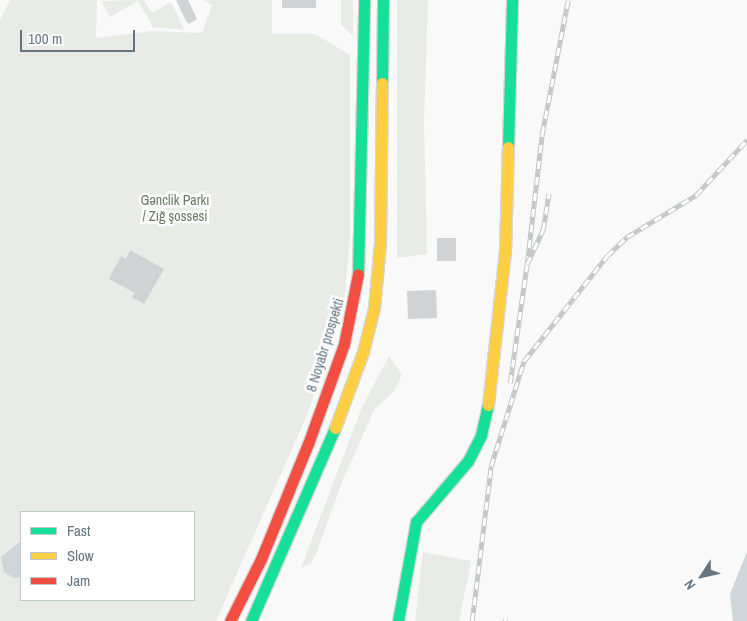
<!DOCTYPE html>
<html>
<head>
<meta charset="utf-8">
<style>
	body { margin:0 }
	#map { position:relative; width:747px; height:621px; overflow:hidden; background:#f9f9f9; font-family:"Archivo Narrow",sans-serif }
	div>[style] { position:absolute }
	.green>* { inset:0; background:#e8ebe6 }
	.water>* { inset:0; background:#ced6d9 }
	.building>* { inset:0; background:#d0d2d3; transform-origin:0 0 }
	.roads { filter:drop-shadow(1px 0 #d5d6d7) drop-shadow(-1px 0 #d5d6d7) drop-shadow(0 1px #d5d6d7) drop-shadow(0 -1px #d5d6d7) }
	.fast>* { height:11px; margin:-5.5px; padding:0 5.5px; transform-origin:5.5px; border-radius:5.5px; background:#16e098 }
	.slow>* { height:11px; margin:-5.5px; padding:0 5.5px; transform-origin:5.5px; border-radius:5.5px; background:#ffcf43 }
	.jam>* { height:11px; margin:-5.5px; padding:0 5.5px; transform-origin:5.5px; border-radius:5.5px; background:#f24e42 }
	.rail>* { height:4.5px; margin-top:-2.25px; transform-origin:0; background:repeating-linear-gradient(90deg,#fff 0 8px,#c3c5c6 0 16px); box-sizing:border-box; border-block:1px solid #c3c5c6 }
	span { translate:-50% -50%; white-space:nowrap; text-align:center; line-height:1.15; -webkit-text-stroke:5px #fff; paint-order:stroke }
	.park-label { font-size:14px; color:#687a64 }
	.street-label { font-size:14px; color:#657683 }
	.legend { position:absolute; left:20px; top:511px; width:175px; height:90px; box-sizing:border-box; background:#fff; border:1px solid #c1c8cd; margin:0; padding:6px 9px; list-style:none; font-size:15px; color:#657683 }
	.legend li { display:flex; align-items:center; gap:10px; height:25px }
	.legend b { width:25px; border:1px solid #c1c8cd }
	.north { position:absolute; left:677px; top:551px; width:50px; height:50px; -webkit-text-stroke:4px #fff; paint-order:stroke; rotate:235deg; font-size:14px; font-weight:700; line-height:20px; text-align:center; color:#657683 }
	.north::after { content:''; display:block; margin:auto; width:18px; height:22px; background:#657683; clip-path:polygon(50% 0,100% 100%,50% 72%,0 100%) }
	.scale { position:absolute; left:20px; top:30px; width:115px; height:22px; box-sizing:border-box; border:2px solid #657683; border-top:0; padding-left:6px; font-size:15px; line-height:18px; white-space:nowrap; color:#657683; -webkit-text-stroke:4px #fff; paint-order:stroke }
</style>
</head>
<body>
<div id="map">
	<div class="green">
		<i style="clip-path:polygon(evenodd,10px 0,97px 0,96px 38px,152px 31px,202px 33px,212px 5px,203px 0,272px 0,272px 34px,315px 34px,350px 55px,350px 238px,345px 293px,332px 347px,306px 417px,216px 621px,0 621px,0 21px,10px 0,21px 512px,194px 512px,194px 600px,21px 600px,21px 512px)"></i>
		<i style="clip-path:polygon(144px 0,152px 13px,171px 2px,184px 30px,153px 27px,138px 1px,110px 17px,101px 1px)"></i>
		<i style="clip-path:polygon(341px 0,353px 0,353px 36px,341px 25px)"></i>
		<i style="clip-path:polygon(397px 0,428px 0,424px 122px,427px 254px,397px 258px)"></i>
		<i style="clip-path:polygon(389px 356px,402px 375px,394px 391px,374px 410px,340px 487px,317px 552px,310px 564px,301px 568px,362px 407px)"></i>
		<i style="clip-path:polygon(423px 552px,471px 561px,459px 621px,415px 621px)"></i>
	</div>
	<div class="water">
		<i style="clip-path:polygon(21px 541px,21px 577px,14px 578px,4px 572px,1px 557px)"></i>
		<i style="clip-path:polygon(747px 552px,747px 621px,733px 621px,730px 594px)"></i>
	</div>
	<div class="building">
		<i style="clip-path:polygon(176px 0,188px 0,197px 19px,189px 24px,186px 21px)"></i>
		<i style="left:282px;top:0;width:34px;height:8px"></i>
		<i style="left:437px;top:238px;width:19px;height:23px"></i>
		<i style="clip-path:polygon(130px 250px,164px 269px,144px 304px,132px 297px,135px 293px,109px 279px,121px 256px,126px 259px)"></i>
		<i style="left:436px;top:290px;width:28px;height:29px;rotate:88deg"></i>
	</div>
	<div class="roads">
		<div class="fast">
			<i style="left:382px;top:83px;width:83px;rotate:-89.3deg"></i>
			<i style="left:508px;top:147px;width:147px;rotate:-88.4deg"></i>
			<i style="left:358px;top:274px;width:274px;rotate:-88.7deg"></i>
			<i style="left:251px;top:621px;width:210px;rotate:-66.5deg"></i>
			<i style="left:398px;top:621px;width:101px;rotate:-79.7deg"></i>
			<i style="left:416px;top:522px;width:80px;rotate:-49.6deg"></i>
			<i style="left:468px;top:461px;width:29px;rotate:-63deg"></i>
			<i style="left:481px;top:435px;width:31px;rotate:-77deg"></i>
		</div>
		<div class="slow">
			<i style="left:488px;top:405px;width:154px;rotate:-83.7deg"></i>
			<i style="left:505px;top:252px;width:105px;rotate:-88.4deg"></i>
			<i style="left:335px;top:428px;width:81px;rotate:-69.8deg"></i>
			<i style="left:363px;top:352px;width:45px;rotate:-76deg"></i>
			<i style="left:374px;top:308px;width:65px;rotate:-84.7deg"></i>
			<i style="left:380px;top:243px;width:160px;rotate:-89.3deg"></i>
		</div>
		<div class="jam">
			<i style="left:230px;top:621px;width:69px;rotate:-63.4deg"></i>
			<i style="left:261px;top:559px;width:124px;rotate:-67.8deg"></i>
			<i style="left:308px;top:444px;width:106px;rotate:-70.2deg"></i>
			<i style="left:344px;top:344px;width:71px;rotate:-78.7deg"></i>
		</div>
	</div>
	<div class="rail">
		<i style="left:527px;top:264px;width:131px;rotate:-83.4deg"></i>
		<i style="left:542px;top:134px;width:136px;rotate:-79deg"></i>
		<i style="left:510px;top:383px;width:120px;rotate:-81.9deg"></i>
		<i style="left:527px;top:264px;width:38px;rotate:-65deg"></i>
		<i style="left:543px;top:230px;width:37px;rotate:-81deg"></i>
		<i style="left:472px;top:621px;width:156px;rotate:-83deg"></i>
		<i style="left:491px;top:466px;width:110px;rotate:-72.6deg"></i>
		<i style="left:524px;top:361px;width:134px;rotate:-51.7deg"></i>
		<i style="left:607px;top:256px;width:28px;rotate:-44deg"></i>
		<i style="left:627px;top:237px;width:81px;rotate:-31.3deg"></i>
		<i style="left:696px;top:195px;width:75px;rotate:-47.2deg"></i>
		<i style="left:505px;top:621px;width:2px;rotate:-90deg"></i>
	</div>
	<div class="park-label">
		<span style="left:175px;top:208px">Gənclik Parkı<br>/ Zığ şossesi</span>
	</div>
	<div class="street-label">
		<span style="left:325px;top:345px;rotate:-73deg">8 Noyabr prospekti</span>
	</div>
	<ul class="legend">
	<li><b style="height:6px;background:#16e098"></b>Fast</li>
	<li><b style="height:6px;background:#ffcf43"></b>Slow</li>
	<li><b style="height:6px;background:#f24e42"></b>Jam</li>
	</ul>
	<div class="north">N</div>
	<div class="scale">100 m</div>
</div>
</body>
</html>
